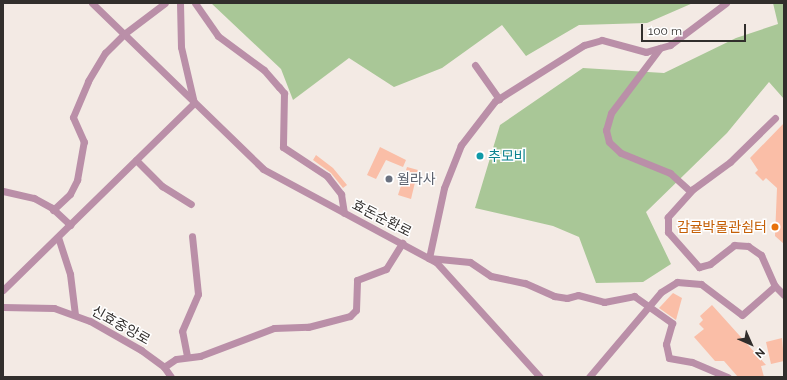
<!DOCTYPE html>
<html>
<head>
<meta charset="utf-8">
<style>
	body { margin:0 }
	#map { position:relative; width:787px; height:380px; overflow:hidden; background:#f3eae4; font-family:Raleway,"Noto Sans KR",sans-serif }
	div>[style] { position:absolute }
	.green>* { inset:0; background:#a9c797 }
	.building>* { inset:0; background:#fabea7 }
	.minor>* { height:7px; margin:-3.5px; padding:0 3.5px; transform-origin:3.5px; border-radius:3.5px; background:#ba8fa8 }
	.dots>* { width:11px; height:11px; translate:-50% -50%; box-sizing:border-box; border:2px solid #fff; border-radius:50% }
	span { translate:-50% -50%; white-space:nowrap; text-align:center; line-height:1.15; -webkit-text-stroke:3px #fff; paint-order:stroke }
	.culture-label { font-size:14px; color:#0d838f }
	.left { translate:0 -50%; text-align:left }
	.worship-label { font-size:14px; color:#5b616d }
	.street-label { font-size:14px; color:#312e2c }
	.food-label { font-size:14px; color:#c56008 }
	.right { translate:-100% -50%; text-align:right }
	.frame { position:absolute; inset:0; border:4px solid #312e2c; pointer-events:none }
	.north { position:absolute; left:731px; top:324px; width:40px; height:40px; -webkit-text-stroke:3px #fff; paint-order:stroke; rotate:135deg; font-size:11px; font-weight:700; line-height:16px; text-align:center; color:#312e2c }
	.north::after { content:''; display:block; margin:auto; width:14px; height:18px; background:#312e2c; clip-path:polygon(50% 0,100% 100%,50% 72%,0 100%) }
	.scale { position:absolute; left:641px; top:24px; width:105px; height:18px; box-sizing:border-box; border:2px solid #312e2c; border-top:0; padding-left:5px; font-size:12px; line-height:14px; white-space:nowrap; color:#312e2c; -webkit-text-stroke:3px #fff; paint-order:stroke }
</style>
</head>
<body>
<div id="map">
	<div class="green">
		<i style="clip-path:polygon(211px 3px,693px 3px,647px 23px,579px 25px,526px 56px,502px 25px,442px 68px,394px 87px,349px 58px,293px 100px,281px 69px)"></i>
		<i style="clip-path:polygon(773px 3px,784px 3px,784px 99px,769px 82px,727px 133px,646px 212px,671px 264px,643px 282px,596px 283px,579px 237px,553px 226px,475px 208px,500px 125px,583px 68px,664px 73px,736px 38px,778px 24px)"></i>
	</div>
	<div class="building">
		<i style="clip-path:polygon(784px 123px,784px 244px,775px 236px,777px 188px,766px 178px,763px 181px,755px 173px,758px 170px,750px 158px)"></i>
		<i style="clip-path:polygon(380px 147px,406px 160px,403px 167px,386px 160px,376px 179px,367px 175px)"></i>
		<i style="clip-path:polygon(316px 155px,333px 168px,347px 185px,343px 188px,331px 173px,313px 160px)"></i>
		<i style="clip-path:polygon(407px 167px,418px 170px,411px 199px,398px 195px)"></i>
		<i style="clip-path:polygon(673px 293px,682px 298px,676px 320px,659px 308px)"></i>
		<i style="clip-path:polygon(712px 305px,766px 365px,761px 366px,764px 377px,738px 377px,724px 361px,715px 361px,694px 337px,704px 329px,699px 324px,703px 320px,700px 316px)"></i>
		<i style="clip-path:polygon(782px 338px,784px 361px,771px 364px,766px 342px)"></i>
	</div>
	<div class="minor">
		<i style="left:92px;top:3px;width:238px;rotate:44.1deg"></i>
		<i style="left:263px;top:169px;width:196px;rotate:28.3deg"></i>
		<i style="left:436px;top:262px;width:155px;rotate:47.9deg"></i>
		<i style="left:180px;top:3px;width:44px;rotate:88.7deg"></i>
		<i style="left:181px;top:47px;width:57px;rotate:76.9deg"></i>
		<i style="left:195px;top:3px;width:40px;rotate:55.1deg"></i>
		<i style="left:218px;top:36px;width:57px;rotate:36.5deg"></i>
		<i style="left:264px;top:70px;width:23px;rotate:49deg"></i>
		<i style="left:279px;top:87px;width:8px;rotate:50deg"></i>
		<i style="left:284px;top:93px;width:54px;rotate:91.1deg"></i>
		<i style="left:283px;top:147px;width:53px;rotate:33.4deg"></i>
		<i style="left:327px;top:176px;width:23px;rotate:52deg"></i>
		<i style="left:341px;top:194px;width:19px;rotate:81deg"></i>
		<i style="left:726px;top:3px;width:70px;rotate:143.1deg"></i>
		<i style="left:670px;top:45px;width:25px;rotate:164deg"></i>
		<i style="left:646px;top:52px;width:46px;rotate:-164.7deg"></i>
		<i style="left:602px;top:40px;width:19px;rotate:164deg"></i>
		<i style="left:584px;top:45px;width:105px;rotate:147.8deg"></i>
		<i style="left:495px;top:101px;width:56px;rotate:127.7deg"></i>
		<i style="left:461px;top:145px;width:46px;rotate:111.6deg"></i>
		<i style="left:444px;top:188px;width:72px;rotate:102.1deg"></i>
		<i style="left:429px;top:258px;width:41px;rotate:5.6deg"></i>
		<i style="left:470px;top:262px;width:25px;rotate:34deg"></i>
		<i style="left:491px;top:276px;width:35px;rotate:12deg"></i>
		<i style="left:525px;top:283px;width:32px;rotate:24deg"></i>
		<i style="left:554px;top:296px;width:13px;rotate:9deg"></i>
		<i style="left:567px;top:298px;width:11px;rotate:-15deg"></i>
		<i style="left:578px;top:295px;width:27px;rotate:15deg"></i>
		<i style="left:604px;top:302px;width:31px;rotate:-11deg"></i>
		<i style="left:634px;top:296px;width:47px;rotate:35.4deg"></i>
		<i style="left:672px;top:323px;width:22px;rotate:106deg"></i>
		<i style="left:666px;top:344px;width:14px;rotate:78deg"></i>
		<i style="left:669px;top:358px;width:23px;rotate:10deg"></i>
		<i style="left:692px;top:362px;width:39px;rotate:23deg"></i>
		<i style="left:660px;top:48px;width:81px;rotate:127deg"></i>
		<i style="left:611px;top:113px;width:18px;rotate:106deg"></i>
		<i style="left:606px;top:130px;width:12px;rotate:76deg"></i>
		<i style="left:609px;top:142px;width:16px;rotate:43deg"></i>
		<i style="left:621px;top:153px;width:53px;rotate:22.2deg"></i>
		<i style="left:670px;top:173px;width:27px;rotate:42deg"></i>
		<i style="left:475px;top:65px;width:42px;rotate:54.8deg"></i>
		<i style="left:775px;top:118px;width:63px;rotate:135.6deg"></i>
		<i style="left:730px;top:162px;width:46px;rotate:143.9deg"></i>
		<i style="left:693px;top:189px;width:38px;rotate:132deg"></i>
		<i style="left:668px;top:217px;width:15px;rotate:90deg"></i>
		<i style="left:668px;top:232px;width:47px;rotate:48.5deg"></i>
		<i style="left:699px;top:267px;width:11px;rotate:-15deg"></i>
		<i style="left:710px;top:264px;width:31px;rotate:-38deg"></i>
		<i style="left:734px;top:245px;width:14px;rotate:4deg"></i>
		<i style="left:748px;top:246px;width:16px;rotate:35deg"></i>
		<i style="left:761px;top:255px;width:34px;rotate:66deg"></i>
		<i style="left:136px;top:160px;width:37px;rotate:45deg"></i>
		<i style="left:162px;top:186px;width:34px;rotate:32deg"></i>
		<i style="left:3px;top:191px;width:32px;rotate:13deg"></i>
		<i style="left:34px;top:198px;width:21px;rotate:29deg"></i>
		<i style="left:52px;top:208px;width:25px;rotate:43deg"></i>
		<i style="left:53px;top:210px;width:23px;rotate:-43deg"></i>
		<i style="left:70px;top:194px;width:16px;rotate:-63deg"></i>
		<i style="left:77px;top:180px;width:39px;rotate:-80deg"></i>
		<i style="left:84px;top:142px;width:27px;rotate:-114deg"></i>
		<i style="left:73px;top:117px;width:39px;rotate:-67deg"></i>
		<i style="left:88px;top:81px;width:33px;rotate:-59deg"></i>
		<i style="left:105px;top:53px;width:27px;rotate:-45deg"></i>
		<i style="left:124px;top:34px;width:51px;rotate:-37.1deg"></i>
		<i style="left:58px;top:237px;width:39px;rotate:72deg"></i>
		<i style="left:70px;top:274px;width:41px;rotate:83deg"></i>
		<i style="left:3px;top:290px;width:267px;rotate:-44.4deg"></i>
		<i style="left:3px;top:307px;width:51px;rotate:1.1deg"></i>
		<i style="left:54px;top:308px;width:38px;rotate:20deg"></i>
		<i style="left:90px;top:321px;width:59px;rotate:29.6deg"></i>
		<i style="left:141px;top:350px;width:29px;rotate:36deg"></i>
		<i style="left:164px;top:367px;width:12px;rotate:55deg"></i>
		<i style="left:187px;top:356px;width:25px;rotate:-101deg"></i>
		<i style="left:182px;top:331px;width:40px;rotate:-66.6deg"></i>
		<i style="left:198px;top:294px;width:58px;rotate:-95.9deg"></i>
		<i style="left:164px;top:367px;width:14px;rotate:-34deg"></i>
		<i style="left:176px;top:359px;width:24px;rotate:-7deg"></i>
		<i style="left:200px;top:356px;width:79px;rotate:-20.7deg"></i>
		<i style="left:274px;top:328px;width:34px;rotate:-2deg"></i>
		<i style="left:308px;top:327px;width:43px;rotate:-14.7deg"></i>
		<i style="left:350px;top:316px;width:8px;rotate:-45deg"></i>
		<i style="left:356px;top:310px;width:30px;rotate:-88deg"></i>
		<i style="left:357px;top:280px;width:31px;rotate:-21deg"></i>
		<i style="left:386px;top:269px;width:31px;rotate:-58deg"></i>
		<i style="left:589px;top:377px;width:111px;rotate:-49.7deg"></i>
		<i style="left:661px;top:292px;width:19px;rotate:-32deg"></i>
		<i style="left:677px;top:282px;width:24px;rotate:5deg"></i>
		<i style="left:701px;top:284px;width:51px;rotate:37.1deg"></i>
		<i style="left:742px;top:315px;width:44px;rotate:-41.3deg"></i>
		<i style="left:775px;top:286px;width:13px;rotate:45deg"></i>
	</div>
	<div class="dots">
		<i style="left:480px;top:156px;background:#0f9aa8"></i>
		<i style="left:389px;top:179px;background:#6b7280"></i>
		<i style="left:775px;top:227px;background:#e8710a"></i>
	</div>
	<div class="culture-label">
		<span class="left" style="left:488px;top:156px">추모비</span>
	</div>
	<div class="worship-label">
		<span class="left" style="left:397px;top:179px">월라사</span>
	</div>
	<div class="street-label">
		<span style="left:382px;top:218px;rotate:27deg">효돈순환로</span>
		<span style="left:121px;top:325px;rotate:29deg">신효중앙로</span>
	</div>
	<div class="food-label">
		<span class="right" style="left:767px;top:227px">감귤박물관쉼터</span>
	</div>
	<div class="frame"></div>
	<div class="north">N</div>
	<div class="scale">100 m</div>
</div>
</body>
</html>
